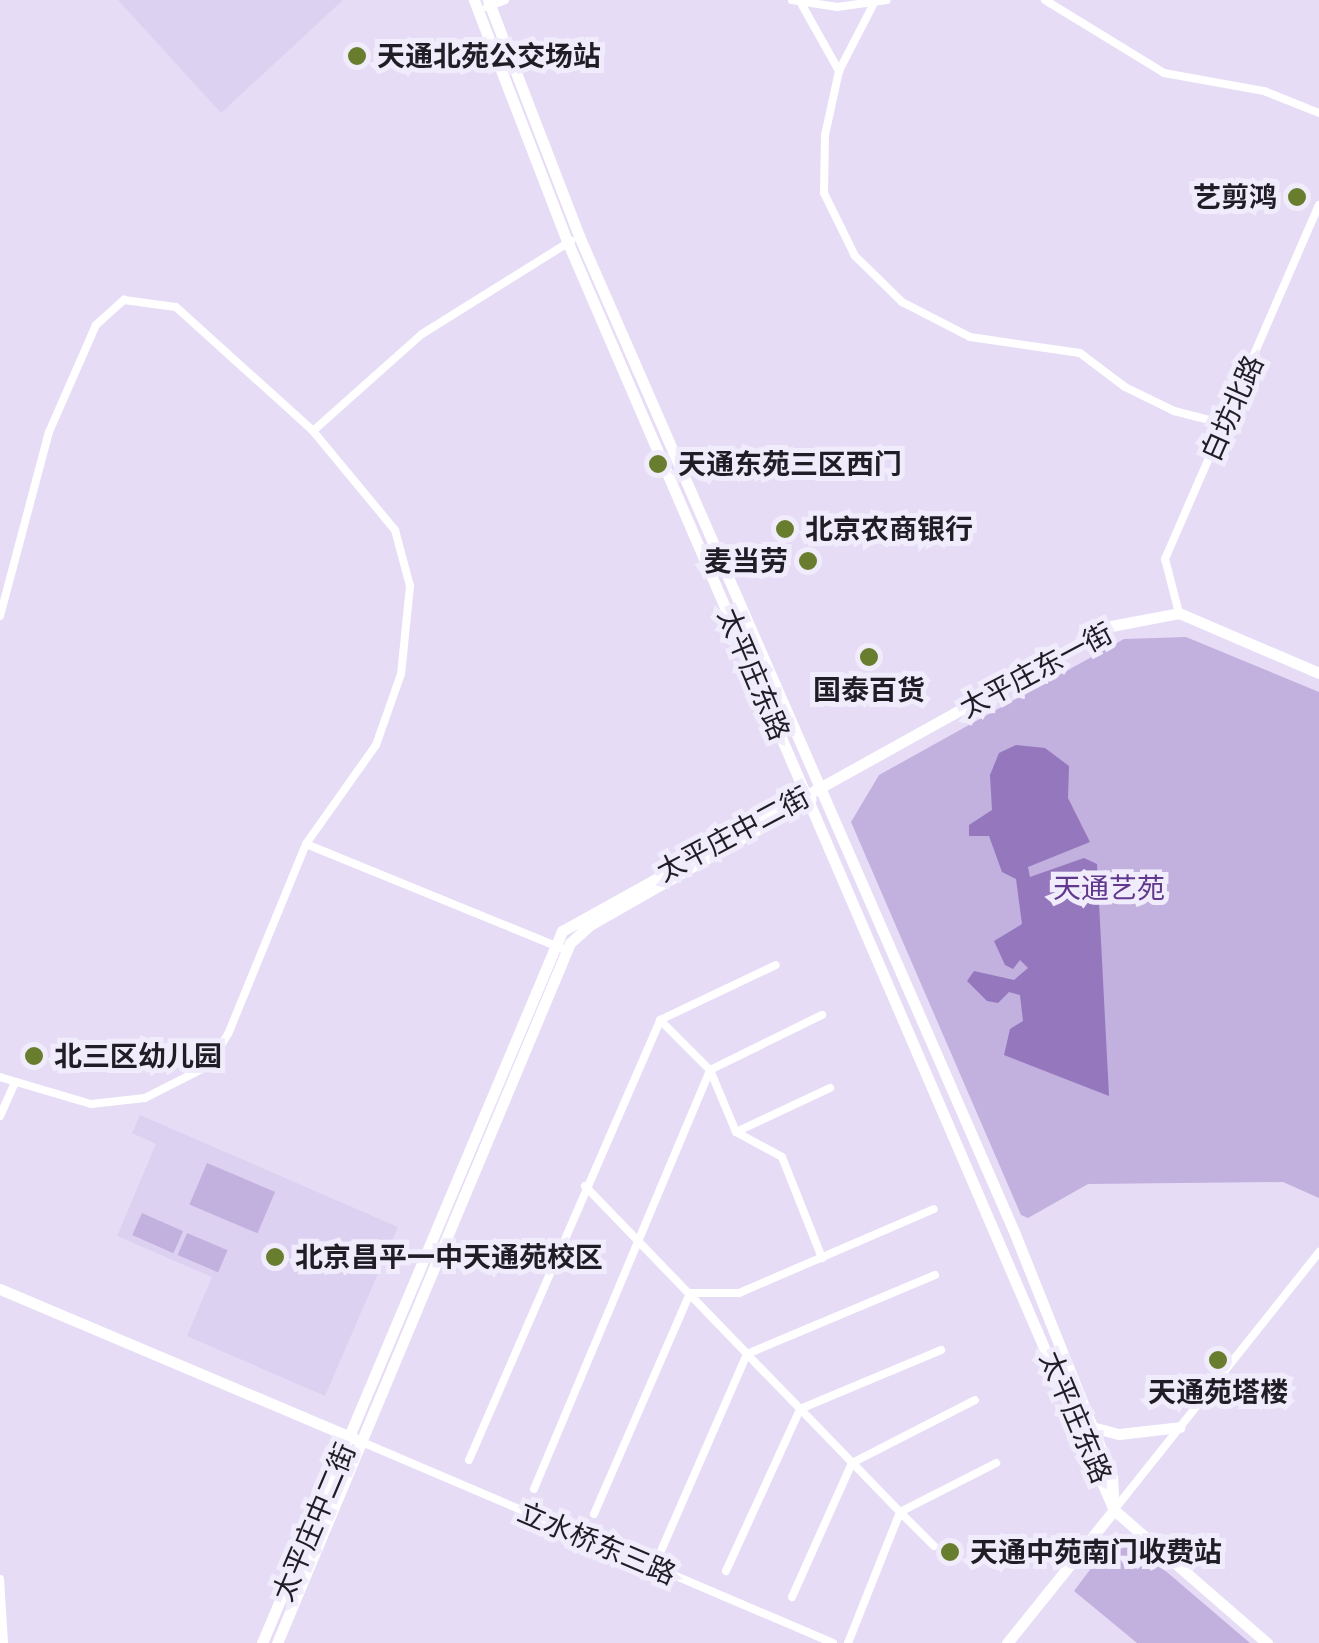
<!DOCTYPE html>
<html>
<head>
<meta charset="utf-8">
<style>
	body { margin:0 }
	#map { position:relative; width:1319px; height:1643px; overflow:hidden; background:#e6dcf6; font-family:Cabin,"Noto Sans SC",sans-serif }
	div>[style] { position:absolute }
	.built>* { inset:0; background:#ddd1f2 }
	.green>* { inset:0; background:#c2b0df; transform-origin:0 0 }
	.water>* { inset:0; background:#9477bd }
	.street>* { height:8px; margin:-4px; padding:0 4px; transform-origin:4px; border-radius:4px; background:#fff }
	.secondary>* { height:11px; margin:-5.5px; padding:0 5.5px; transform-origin:5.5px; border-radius:5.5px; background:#fff }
	.dots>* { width:28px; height:28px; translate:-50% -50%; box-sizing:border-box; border:5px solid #f1ecfb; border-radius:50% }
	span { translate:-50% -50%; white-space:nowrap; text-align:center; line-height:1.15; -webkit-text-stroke:10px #f1ecfb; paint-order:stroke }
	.poi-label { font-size:28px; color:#201d26; font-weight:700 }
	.left { translate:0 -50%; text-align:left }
	.right { translate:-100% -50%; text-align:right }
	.street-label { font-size:28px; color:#201d26 }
	.park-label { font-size:28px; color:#60388e }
</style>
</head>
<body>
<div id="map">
	<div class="built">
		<i style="clip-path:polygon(118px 0,343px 0,221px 113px)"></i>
		<i style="clip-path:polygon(140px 1115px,398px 1227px,325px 1396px,187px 1336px,212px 1277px,117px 1236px,156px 1144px,132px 1133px)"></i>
	</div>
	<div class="green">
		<i style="clip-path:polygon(1186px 637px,1319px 692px,1319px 1198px,1283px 1182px,1088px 1184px,1028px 1218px,1021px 1215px,851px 822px,879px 775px,1124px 639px)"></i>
		<i style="left:207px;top:1163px;width:74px;height:45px;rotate:23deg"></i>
		<i style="left:142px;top:1213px;width:45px;height:24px;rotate:24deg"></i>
		<i style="left:187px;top:1233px;width:44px;height:24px;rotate:23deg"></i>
		<i style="clip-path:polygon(1130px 1547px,1141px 1550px,1250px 1643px,1137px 1643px,1074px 1591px,1104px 1551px)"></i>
	</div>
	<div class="water">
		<i style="clip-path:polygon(1016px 745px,1045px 748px,1069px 766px,1068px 798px,1090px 842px,1028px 867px,1030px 877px,1084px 858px,1097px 864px,1109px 1096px,1004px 1055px,1010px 1029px,1023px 1021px,1020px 995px,1009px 992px,998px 1003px,987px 1001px,967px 981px,974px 971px,1014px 980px,1028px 968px,1020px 960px,1013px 969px,1005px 965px,994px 941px,1022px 924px,1016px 879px,1002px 872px,989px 836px,969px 836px,969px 825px,992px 810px,990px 775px,999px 753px)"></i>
	</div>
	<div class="street">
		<i style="left:792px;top:0;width:46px;rotate:8.8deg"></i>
		<i style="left:837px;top:7px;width:50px;rotate:-8deg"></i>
		<i style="left:1045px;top:0;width:140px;rotate:31.5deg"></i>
		<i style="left:1164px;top:73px;width:102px;rotate:10.2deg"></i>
		<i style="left:1264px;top:91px;width:59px;rotate:21.8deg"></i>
		<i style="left:802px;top:5px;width:76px;rotate:60.7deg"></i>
		<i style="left:873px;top:5px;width:74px;rotate:117.3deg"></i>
		<i style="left:839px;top:71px;width:66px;rotate:102.3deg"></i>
		<i style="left:825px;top:135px;width:58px;rotate:91deg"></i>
		<i style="left:824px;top:193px;width:70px;rotate:63.8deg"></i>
		<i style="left:855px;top:256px;width:66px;rotate:44.4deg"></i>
		<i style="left:902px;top:302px;width:76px;rotate:27.2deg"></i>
		<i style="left:970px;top:337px;width:111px;rotate:8.3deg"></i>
		<i style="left:1080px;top:353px;width:56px;rotate:37.1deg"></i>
		<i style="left:1125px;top:387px;width:55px;rotate:26.1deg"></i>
		<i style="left:1174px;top:411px;width:53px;rotate:14.3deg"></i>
		<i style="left:487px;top:7px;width:19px;rotate:-21deg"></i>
		<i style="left:313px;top:431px;width:146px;rotate:-41.7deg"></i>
		<i style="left:422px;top:334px;width:176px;rotate:-32deg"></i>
		<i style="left:1179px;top:613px;width:56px;rotate:-104.5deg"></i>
		<i style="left:1165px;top:559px;width:386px;rotate:-66.5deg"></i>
		<i style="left:0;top:616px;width:190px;rotate:-75.1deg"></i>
		<i style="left:49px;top:432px;width:117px;rotate:-66.3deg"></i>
		<i style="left:96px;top:325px;width:38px;rotate:-42deg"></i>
		<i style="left:124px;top:300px;width:52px;rotate:7.7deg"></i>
		<i style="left:176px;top:307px;width:185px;rotate:42.1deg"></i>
		<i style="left:313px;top:431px;width:129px;rotate:50.4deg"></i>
		<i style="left:395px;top:530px;width:58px;rotate:75deg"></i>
		<i style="left:410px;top:586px;width:88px;rotate:95.8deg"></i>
		<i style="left:401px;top:674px;width:75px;rotate:109.4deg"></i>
		<i style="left:376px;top:745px;width:121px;rotate:125.3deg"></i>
		<i style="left:306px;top:844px;width:205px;rotate:112.3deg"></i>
		<i style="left:228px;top:1034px;width:38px;rotate:122deg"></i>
		<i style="left:208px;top:1066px;width:71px;rotate:153.1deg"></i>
		<i style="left:145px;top:1098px;width:54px;rotate:173.7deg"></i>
		<i style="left:91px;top:1104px;width:95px;rotate:-163.5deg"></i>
		<i style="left:306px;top:844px;width:281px;rotate:22.2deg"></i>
		<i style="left:660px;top:1020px;width:71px;rotate:45deg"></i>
		<i style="left:710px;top:1070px;width:67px;rotate:67.2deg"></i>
		<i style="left:736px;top:1132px;width:104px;rotate:-25.1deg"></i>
		<i style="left:0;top:1116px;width:35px;rotate:-66deg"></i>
		<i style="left:736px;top:1132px;width:52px;rotate:28.5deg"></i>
		<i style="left:782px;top:1157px;width:109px;rotate:68.4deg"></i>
		<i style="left:585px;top:1186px;width:233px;rotate:46deg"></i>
		<i style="left:747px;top:1354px;width:232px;rotate:113.6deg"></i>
		<i style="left:362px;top:1442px;width:512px;rotate:23.11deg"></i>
		<i style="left:469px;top:1460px;width:480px;rotate:-66.5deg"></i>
		<i style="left:660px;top:1020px;width:128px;rotate:-25.4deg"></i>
		<i style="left:534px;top:1489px;width:454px;rotate:-67.2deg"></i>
		<i style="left:710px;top:1070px;width:125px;rotate:-26.2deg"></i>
		<i style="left:1114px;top:1510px;width:330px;rotate:-51.5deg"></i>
		<i style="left:594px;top:1514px;width:241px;rotate:-66.5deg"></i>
		<i style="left:690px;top:1293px;width:49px"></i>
		<i style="left:739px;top:1293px;width:212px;rotate:-23.3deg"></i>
		<i style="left:934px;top:1546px;width:48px;rotate:-135deg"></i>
		<i style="left:900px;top:1512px;width:108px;rotate:-27deg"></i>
		<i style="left:726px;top:1571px;width:178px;rotate:-65.4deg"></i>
		<i style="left:800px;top:1409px;width:153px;rotate:-22.7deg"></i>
		<i style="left:0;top:1579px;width:64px;rotate:86.4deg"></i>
		<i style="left:792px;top:1597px;width:147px;rotate:-65.9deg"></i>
		<i style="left:852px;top:1463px;width:138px;rotate:-27.1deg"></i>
		<i style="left:848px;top:1643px;width:141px;rotate:-68.3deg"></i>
		<i style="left:900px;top:1512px;width:220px;rotate:-134.1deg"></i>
		<i style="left:747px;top:1354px;width:204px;rotate:-22.8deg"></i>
	</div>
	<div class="secondary">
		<i style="left:474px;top:0;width:261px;rotate:68.9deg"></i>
		<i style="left:568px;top:243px;width:1380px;rotate:66.69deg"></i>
		<i style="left:1114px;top:1510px;width:203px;rotate:41deg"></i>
		<i style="left:488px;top:0;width:253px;rotate:68.9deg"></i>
		<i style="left:579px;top:236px;width:1089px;rotate:66.4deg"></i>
		<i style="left:1015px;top:1234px;width:261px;rotate:68.2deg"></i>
		<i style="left:1112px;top:1476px;width:20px;rotate:87deg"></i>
		<i style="left:0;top:1289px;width:385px;rotate:22.9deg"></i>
		<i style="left:1092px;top:1427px;width:28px;rotate:15deg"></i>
		<i style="left:1119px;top:1434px;width:61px;rotate:-6.5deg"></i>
		<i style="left:262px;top:1643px;width:773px;rotate:-67.15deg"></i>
		<i style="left:562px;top:931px;width:628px;rotate:-29.05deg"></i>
		<i style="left:1111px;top:626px;width:69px;rotate:-10.8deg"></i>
		<i style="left:1179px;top:613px;width:152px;rotate:23.2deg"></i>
		<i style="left:277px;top:1643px;width:759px;rotate:-67.29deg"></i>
		<i style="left:570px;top:943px;width:27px;rotate:-42deg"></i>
		<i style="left:590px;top:925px;width:254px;rotate:-29.7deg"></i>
		<i style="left:1007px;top:1643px;width:171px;rotate:-51.2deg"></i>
	</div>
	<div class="dots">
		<i style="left:357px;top:56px;background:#687d2e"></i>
		<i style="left:1297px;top:197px;background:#687d2e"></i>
		<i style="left:658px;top:464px;background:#687d2e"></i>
		<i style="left:785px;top:529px;background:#687d2e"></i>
		<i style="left:808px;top:561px;background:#687d2e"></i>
		<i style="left:869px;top:657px;background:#687d2e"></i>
		<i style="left:34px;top:1056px;background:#687d2e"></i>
		<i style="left:275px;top:1257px;background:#687d2e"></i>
		<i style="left:1218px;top:1360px;background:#687d2e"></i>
		<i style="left:950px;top:1552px;background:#687d2e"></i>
	</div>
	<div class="poi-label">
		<span class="left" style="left:377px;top:56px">天通北苑公交场站</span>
		<span class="right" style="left:1277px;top:197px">艺剪鸿</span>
		<span class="left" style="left:678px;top:464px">天通东苑三区西门</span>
		<span class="left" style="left:805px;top:529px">北京农商银行</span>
		<span class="right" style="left:788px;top:561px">麦当劳</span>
		<span style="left:869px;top:690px">国泰百货</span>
		<span class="left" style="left:54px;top:1056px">北三区幼儿园</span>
		<span class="left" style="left:295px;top:1257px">北京昌平一中天通苑校区</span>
		<span style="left:1218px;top:1392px">天通苑塔楼</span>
		<span class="left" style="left:970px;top:1552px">天通中苑南门收费站</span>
	</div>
	<div class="street-label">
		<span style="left:1232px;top:408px;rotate:-66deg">白坊北路</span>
		<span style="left:1036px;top:670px;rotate:-28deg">太平庄东一街</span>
		<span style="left:754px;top:674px;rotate:67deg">太平庄东路</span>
		<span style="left:733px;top:834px;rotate:-28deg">太平庄中二街</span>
		<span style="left:1076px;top:1417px;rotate:67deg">太平庄东路</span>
		<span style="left:314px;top:1522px;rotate:-67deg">太平庄中二街</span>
		<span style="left:597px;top:1543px;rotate:23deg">立水桥东三路</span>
	</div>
	<div class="park-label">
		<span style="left:1109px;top:888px">天通艺苑</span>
	</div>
</div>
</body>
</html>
